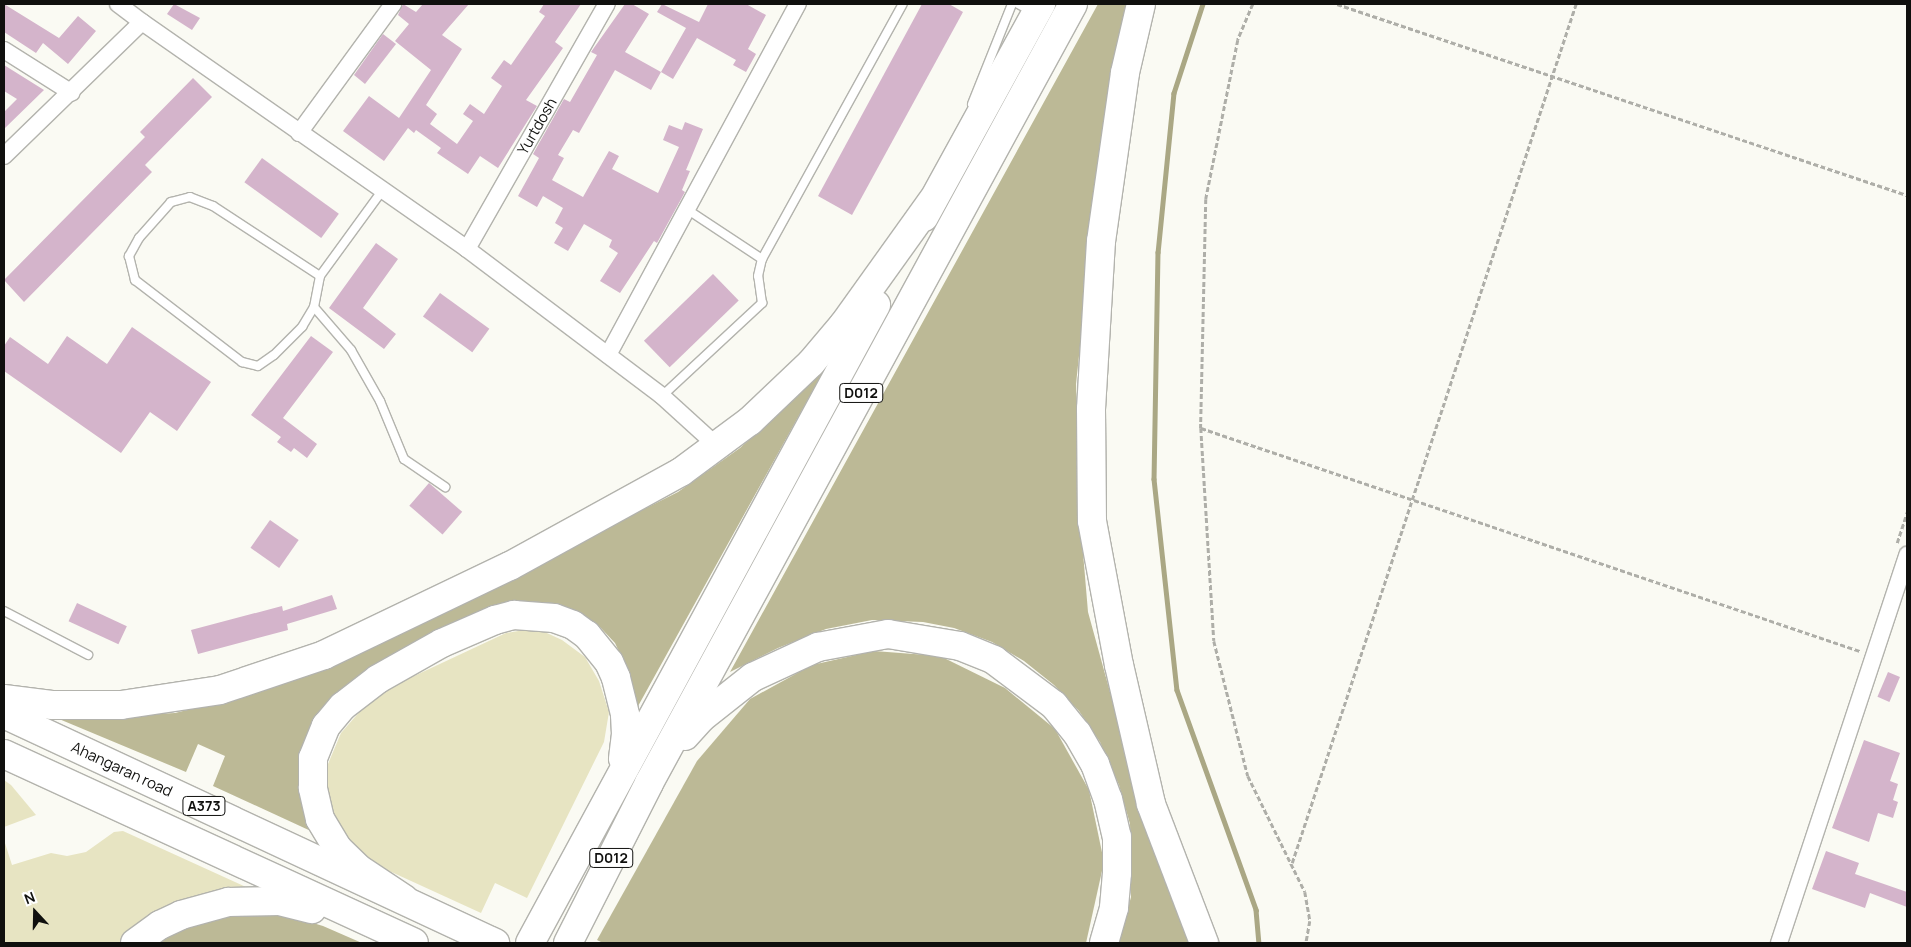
<!DOCTYPE html>
<html>
<head>
<meta charset="utf-8">
<style>
	body { margin:0 }
	#map { position:relative; width:1911px; height:947px; overflow:hidden; background:#fafaf3; font-family:Manrope,sans-serif }
	div>[style] { position:absolute }
	.green>* { inset:0; background:#e7e4c2 }
	.forest>* { inset:0; background:#bcb996 }
	.stream>* { height:4.5px; margin:-2.25px; padding:0 2.25px; transform-origin:2.25px; border-radius:2.25px; background:#aaa784 }
	.building>* { inset:0; background:#d4b4cb; transform-origin:0 0 }
	.path>* { height:2.5px; margin-top:-1.25px; transform-origin:0; background:repeating-linear-gradient(90deg,#aeaea8 0 5px,transparent 0 7.5px) }
	.roads { filter:drop-shadow(1px 0 #b3b3ad) drop-shadow(-1px 0 #b3b3ad) drop-shadow(0 1px #b3b3ad) drop-shadow(0 -1px #b3b3ad) }
	.lane>* { height:8px; margin:-4px; padding:0 4px; transform-origin:4px; border-radius:4px; background:#fff }
	.street>* { height:16px; margin:-8px; padding:0 8px; transform-origin:8px; border-radius:8px; background:#fff }
	.highway>* { height:28px; margin:-14px; padding:0 14px; transform-origin:14px; border-radius:14px; background:#fff }
	span { translate:-50% -50%; white-space:nowrap; text-align:center; line-height:1.15; -webkit-text-stroke:4px #fff; paint-order:stroke }
	.shield-label span { padding:1px 4px; background:#fff; border:1px solid; border-radius:4px; -webkit-text-stroke-width:0 }
	.shield-label { font-size:14px; color:#10100e; font-weight:700 }
	.street-label { font-size:15px; color:#10100e }
	.frame { position:absolute; inset:0; border:5px solid #10100e; pointer-events:none }
	.north { position:absolute; left:10px; top:887px; width:50px; height:50px; -webkit-text-stroke:4px #fff; paint-order:stroke; rotate:339deg; font-size:14px; font-weight:700; line-height:20px; text-align:center; color:#10100e }
	.north::after { content:''; display:block; margin:auto; width:18px; height:22px; background:#10100e; clip-path:polygon(50% 0,100% 100%,50% 72%,0 100%) }
</style>
</head>
<body>
<div id="map">
	<div class="green">
		<i style="clip-path:polygon(536px 628px,562px 640px,585px 657px,599px 681px,609px 712px,604px 742px,527px 898px,495px 883px,481px 913px,363px 859px,346px 843px,336px 822px,328px 790px,328px 764px,341px 733px,362px 709px,397px 684px,506px 633px)"></i>
		<i style="clip-path:polygon(4px 780px,11px 785px,36px 815px,4px 827px)"></i>
		<i style="clip-path:polygon(123px 831px,246px 887px,206px 894px,139px 923px,120px 943px,4px 943px,4px 840px,12px 865px,51px 853px,67px 856px,86px 852px,114px 832px)"></i>
	</div>
	<div class="forest">
		<i style="clip-path:polygon(1098px 4px,1129px 4px,1104px 122px,1076px 384px,1081px 529px,1088px 612px,1141px 805px,1194px 943px,1119px 943px,1131px 897px,1131px 859px,1130px 824px,1119px 785px,1100px 742px,1079px 711px,1054px 685px,1024px 661px,992px 642px,954px 628px,923px 622px,872px 620px,826px 629px,778px 648px,730px 672px)"></i>
		<i style="clip-path:polygon(823px 372px,637px 708px,624px 662px,615px 643px,599px 626px,579px 613px,552px 604px,524px 601px,494px 608px,330px 702px,306px 737px,300px 754px,313px 832px,213px 786px,225px 756px,198px 744px,186px 772px,59px 719px,175px 713px,247px 695px,507px 578px,678px 492px,740px 448px)"></i>
		<i style="clip-path:polygon(874px 651px,940px 656px,1005px 688px,1055px 729px,1089px 790px,1104px 862px,1086px 943px,603px 943px,597px 940px,697px 761px,750px 699px,812px 665px)"></i>
		<i style="clip-path:polygon(229px 910px,276px 912px,323px 926px,362px 943px,151px 943px,183px 924px)"></i>
	</div>
	<div class="stream">
		<i style="left:1203px;top:4px;width:94px;rotate:108deg"></i>
		<i style="left:1174px;top:93px;width:160px;rotate:95.7deg"></i>
		<i style="left:1158px;top:252px;width:227px;rotate:91deg"></i>
		<i style="left:1154px;top:479px;width:212px;rotate:83.8deg"></i>
		<i style="left:1177px;top:690px;width:234px;rotate:70.2deg"></i>
		<i style="left:1256px;top:910px;width:33px;rotate:85deg"></i>
	</div>
	<div class="building">
		<i style="clip-path:polygon(4px 4px,59px 38px,78px 16px,96px 31px,68px 64px,43px 43px,36px 53px,4px 32px)"></i>
		<i style="clip-path:polygon(174px 4px,200px 18px,192px 30px,167px 14px)"></i>
		<i style="clip-path:polygon(403px 4px,416px 12px,423px 4px,469px 4px,442px 35px,462px 49px,426px 105px,437px 114px,430px 124px,457px 144px,473px 121px,463px 114px,470px 104px,484px 114px,502px 86px,491px 78px,504px 60px,511px 65px,545px 16px,539px 12px,544px 4px,581px 4px,555px 42px,563px 48px,526px 100px,537px 106px,498px 168px,480px 156px,468px 174px,437px 153px,441px 148px,416px 130px,414px 133px,408px 128px,384px 161px,343px 131px,369px 96px,399px 118px,431px 70px,395px 41px,409px 24px,398px 15px)"></i>
		<i style="clip-path:polygon(625px 4px,632px 4px,649px 14px,625px 52px,661px 72px,651px 90px,615px 70px,579px 133px,573px 130px,558px 155px,564px 158px,552px 180px,583px 197px,609px 151px,619px 156px,612px 169px,658px 193px,679px 147px,663px 140px,669px 125px,682px 130px,685px 122px,703px 129px,686px 170px,690px 171px,682px 190px,685px 192px,657px 243px,654px 241px,620px 293px,600px 281px,618px 253px,609px 247px,612px 240px,584px 224px,568px 251px,554px 243px,563px 228px,555px 223px,563px 208px,543px 196px,537px 207px,518px 196px,539px 158px,533px 154px,564px 99px,570px 102px,597px 55px,591px 52px)"></i>
		<i style="clip-path:polygon(662px 4px,699px 22px,708px 4px,746px 4px,766px 15px,748px 49px,756px 54px,746px 72px,733px 65px,736px 60px,697px 38px,673px 79px,661px 72px,686px 28px,657px 12px)"></i>
		<i style="clip-path:polygon(922px 4px,949px 4px,963px 12px,852px 215px,818px 196px)"></i>
		<i style="clip-path:polygon(383px 34px,396px 44px,365px 84px,354px 75px)"></i>
		<i style="clip-path:polygon(4px 65px,44px 90px,4px 129px,4px 112px,17px 99px,4px 91px)"></i>
		<i style="clip-path:polygon(193px 78px,212px 97px,145px 165px,152px 172px,24px 302px,4px 280px,145px 137px,140px 132px)"></i>
		<i style="left:262px;top:158px;width:95px;height:30px;rotate:36deg"></i>
		<i style="clip-path:polygon(376px 243px,398px 259px,363px 308px,396px 334px,384px 349px,329px 308px)"></i>
		<i style="left:713px;top:274px;width:37px;height:96px;rotate:46deg"></i>
		<i style="left:440px;top:293px;width:61px;height:29px;rotate:36deg"></i>
		<i style="clip-path:polygon(132px 327px,211px 382px,177px 431px,150px 412px,121px 453px,4px 371px,4px 346px,10px 337px,48px 364px,67px 336px,107px 364px)"></i>
		<i style="clip-path:polygon(311px 336px,333px 352px,283px 418px,317px 444px,307px 458px,294px 448px,291px 452px,277px 442px,281px 437px,251px 415px)"></i>
		<i style="left:429px;top:483px;width:44px;height:30px;rotate:41deg"></i>
		<i style="left:270px;top:520px;width:35px;height:34px;rotate:35deg"></i>
		<i style="clip-path:polygon(332px 595px,337px 609px,287px 624px,288px 630px,198px 654px,191px 630px,282px 606px,283px 611px)"></i>
		<i style="left:77px;top:603px;width:55px;height:20px;rotate:25deg"></i>
		<i style="left:1888px;top:672px;width:13px;height:27px;rotate:23deg"></i>
		<i style="clip-path:polygon(1864px 740px,1900px 753px,1890px 781px,1898px 784px,1893px 800px,1898px 802px,1893px 818px,1878px 813px,1869px 842px,1832px 828px)"></i>
		<i style="clip-path:polygon(1826px 851px,1859px 863px,1855px 874px,1907px 892px,1907px 907px,1870px 893px,1865px 908px,1812px 889px)"></i>
	</div>
	<div class="path">
		<i style="left:1253px;top:4px;width:39px;rotate:113deg"></i>
		<i style="left:1238px;top:40px;width:162px;rotate:101.4deg"></i>
		<i style="left:1206px;top:199px;width:229px;rotate:91.3deg"></i>
		<i style="left:1201px;top:428px;width:213px;rotate:86.5deg"></i>
		<i style="left:1214px;top:641px;width:139px;rotate:75.9deg"></i>
		<i style="left:1248px;top:776px;width:129px;rotate:63.8deg"></i>
		<i style="left:1305px;top:892px;width:29px;rotate:80deg"></i>
		<i style="left:1310px;top:921px;width:22px;rotate:100deg"></i>
		<i style="left:1337px;top:4px;width:601px;rotate:18.53deg"></i>
		<i style="left:1201px;top:428px;width:696px;rotate:18.7deg"></i>
		<i style="left:1897px;top:543px;width:33px;rotate:-72deg"></i>
		<i style="left:1292px;top:863px;width:905px;rotate:-71.71deg"></i>
	</div>
	<div class="roads">
		<div class="lane">
			<i style="left:1018px;top:4px;width:15px;rotate:28deg"></i>
			<i style="left:972px;top:104px;width:108px;rotate:-68.2deg"></i>
			<i style="left:688px;top:210px;width:89px;rotate:33.5deg"></i>
			<i style="left:320px;top:276px;width:128px;rotate:-146.8deg"></i>
			<i style="left:213px;top:206px;width:25px;rotate:-159deg"></i>
			<i style="left:190px;top:197px;width:20px;rotate:165deg"></i>
			<i style="left:171px;top:202px;width:48px;rotate:131.6deg"></i>
			<i style="left:139px;top:238px;width:21px;rotate:119deg"></i>
			<i style="left:129px;top:256px;width:25px;rotate:76deg"></i>
			<i style="left:135px;top:280px;width:135px;rotate:37.5deg"></i>
			<i style="left:242px;top:362px;width:16px;rotate:14deg"></i>
			<i style="left:258px;top:366px;width:19px;rotate:-35deg"></i>
			<i style="left:274px;top:355px;width:40px;rotate:-45deg"></i>
			<i style="left:302px;top:327px;width:23px;rotate:-59deg"></i>
			<i style="left:314px;top:307px;width:32px;rotate:-79deg"></i>
			<i style="left:320px;top:276px;width:105px;rotate:-53.9deg"></i>
			<i style="left:314px;top:307px;width:57px;rotate:49.3deg"></i>
			<i style="left:351px;top:350px;width:59px;rotate:60.4deg"></i>
			<i style="left:380px;top:401px;width:63px;rotate:67.5deg"></i>
			<i style="left:404px;top:459px;width:50px;rotate:34.3deg"></i>
			<i style="left:662px;top:396px;width:137px;rotate:-42.9deg"></i>
			<i style="left:762px;top:303px;width:27px;rotate:-98deg"></i>
			<i style="left:758px;top:276px;width:17px;rotate:-77deg"></i>
			<i style="left:762px;top:259px;width:291px;rotate:-61.1deg"></i>
			<i style="left:4px;top:611px;width:95px;rotate:27.6deg"></i>
		</div>
		<div class="street">
			<i style="left:118px;top:4px;width:30px;rotate:37deg"></i>
			<i style="left:4px;top:50px;width:80px;rotate:32.3deg"></i>
			<i style="left:299px;top:133px;width:160px;rotate:-53.9deg"></i>
			<i style="left:4px;top:156px;width:192px;rotate:-44.2deg"></i>
			<i style="left:142px;top:22px;width:396px;rotate:34.9deg"></i>
			<i style="left:467px;top:249px;width:244px;rotate:37deg"></i>
			<i style="left:662px;top:396px;width:74px;rotate:42.3deg"></i>
			<i style="left:467px;top:249px;width:282px;rotate:-60.3deg"></i>
			<i style="left:608px;top:355px;width:399px;rotate:-61.6deg"></i>
			<i style="left:1779px;top:943px;width:409px;rotate:-71.7deg"></i>
		</div>
		<div class="highway">
			<i style="left:1141px;top:4px;width:71px;rotate:103.1deg"></i>
			<i style="left:1125px;top:73px;width:170px;rotate:98.1deg"></i>
			<i style="left:1101px;top:241px;width:168px;rotate:93.4deg"></i>
			<i style="left:1091px;top:409px;width:112px;rotate:89.5deg"></i>
			<i style="left:1092px;top:521px;width:147px;rotate:79.4deg"></i>
			<i style="left:1119px;top:665px;width:143px;rotate:77deg"></i>
			<i style="left:1151px;top:804px;width:149px;rotate:69.1deg"></i>
			<i style="left:924px;top:217px;width:243px;rotate:-61.2deg"></i>
			<i style="left:4px;top:699px;width:48px;rotate:7.1deg"></i>
			<i style="left:52px;top:705px;width:69px"></i>
			<i style="left:121px;top:705px;width:100px;rotate:-8.6deg"></i>
			<i style="left:220px;top:690px;width:110px;rotate:-18.6deg"></i>
			<i style="left:324px;top:655px;width:206px;rotate:-25.6deg"></i>
			<i style="left:510px;top:566px;width:195px;rotate:-28.8deg"></i>
			<i style="left:681px;top:472px;width:86px;rotate:-36.5deg"></i>
			<i style="left:750px;top:421px;width:84px;rotate:-43.6deg"></i>
			<i style="left:811px;top:363px;width:51px;rotate:-49.8deg"></i>
			<i style="left:844px;top:324px;width:151px;rotate:-54.4deg"></i>
			<i style="left:4px;top:714px;width:542px;rotate:25deg"></i>
			<i style="left:685px;top:736px;width:24px;rotate:-48deg"></i>
			<i style="left:701px;top:718px;width:66px;rotate:-38.3deg"></i>
			<i style="left:753px;top:677px;width:72px;rotate:-24.8deg"></i>
			<i style="left:818px;top:647px;width:71px;rotate:-10.5deg"></i>
			<i style="left:888px;top:634px;width:73px;rotate:9.5deg"></i>
			<i style="left:960px;top:646px;width:37px;rotate:22deg"></i>
			<i style="left:994px;top:660px;width:75px;rotate:36.9deg"></i>
			<i style="left:1054px;top:705px;width:36px;rotate:51deg"></i>
			<i style="left:1077px;top:733px;width:36px;rotate:60deg"></i>
			<i style="left:1095px;top:764px;width:37px;rotate:70deg"></i>
			<i style="left:1108px;top:799px;width:39px;rotate:77deg"></i>
			<i style="left:1117px;top:837px;width:36px;rotate:90deg"></i>
			<i style="left:1117px;top:873px;width:35px;rotate:95deg"></i>
			<i style="left:1114px;top:908px;width:36px;rotate:106deg"></i>
			<i style="left:4px;top:754px;width:451px;rotate:24.7deg"></i>
			<i style="left:404px;top:899px;width:54px;rotate:-146.3deg"></i>
			<i style="left:359px;top:869px;width:29px;rotate:-136deg"></i>
			<i style="left:338px;top:849px;width:35px;rotate:-121deg"></i>
			<i style="left:320px;top:819px;width:32px;rotate:-103deg"></i>
			<i style="left:313px;top:788px;width:30px;rotate:-90deg"></i>
			<i style="left:313px;top:758px;width:35px;rotate:-68deg"></i>
			<i style="left:326px;top:726px;width:26px;rotate:-50deg"></i>
			<i style="left:343px;top:706px;width:44px;rotate:-37.6deg"></i>
			<i style="left:378px;top:679px;width:73px;rotate:-29.4deg"></i>
			<i style="left:442px;top:643px;width:58px;rotate:-23.5deg"></i>
			<i style="left:495px;top:620px;width:20px;rotate:-15deg"></i>
			<i style="left:514px;top:615px;width:40px;rotate:4.3deg"></i>
			<i style="left:554px;top:618px;width:20px;rotate:20deg"></i>
			<i style="left:573px;top:625px;width:17px;rotate:36deg"></i>
			<i style="left:587px;top:635px;width:35px;rotate:51deg"></i>
			<i style="left:609px;top:662px;width:17px;rotate:66deg"></i>
			<i style="left:616px;top:678px;width:38px;rotate:76deg"></i>
			<i style="left:625px;top:715px;width:19px;rotate:87deg"></i>
			<i style="left:626px;top:734px;width:25px;rotate:97deg"></i>
			<i style="left:135px;top:943px;width:31px;rotate:-36deg"></i>
			<i style="left:160px;top:925px;width:23px;rotate:-25deg"></i>
			<i style="left:181px;top:915px;width:49px;rotate:-15.5deg"></i>
			<i style="left:228px;top:902px;width:51px;rotate:-1.1deg"></i>
			<i style="left:279px;top:901px;width:34px;rotate:14deg"></i>
			<i style="left:530px;top:943px;width:726px;rotate:-61.53deg"></i>
			<i style="left:568px;top:943px;width:179px;rotate:-63.1deg"></i>
			<i style="left:649px;top:783px;width:887px;rotate:-61.44deg"></i>
		</div>
	</div>
	<div class="shield-label">
		<span style="left:861px;top:393px">D012</span>
		<span style="left:204px;top:806px">A373</span>
		<span style="left:611px;top:858px">D012</span>
	</div>
	<div class="street-label">
		<span style="left:537px;top:126px;rotate:-60deg">Yurtdosh</span>
		<span style="left:122px;top:769px;rotate:25deg">Ahangaran road</span>
	</div>
	<div class="frame"></div>
	<div class="north">N</div>
</div>
</body>
</html>
